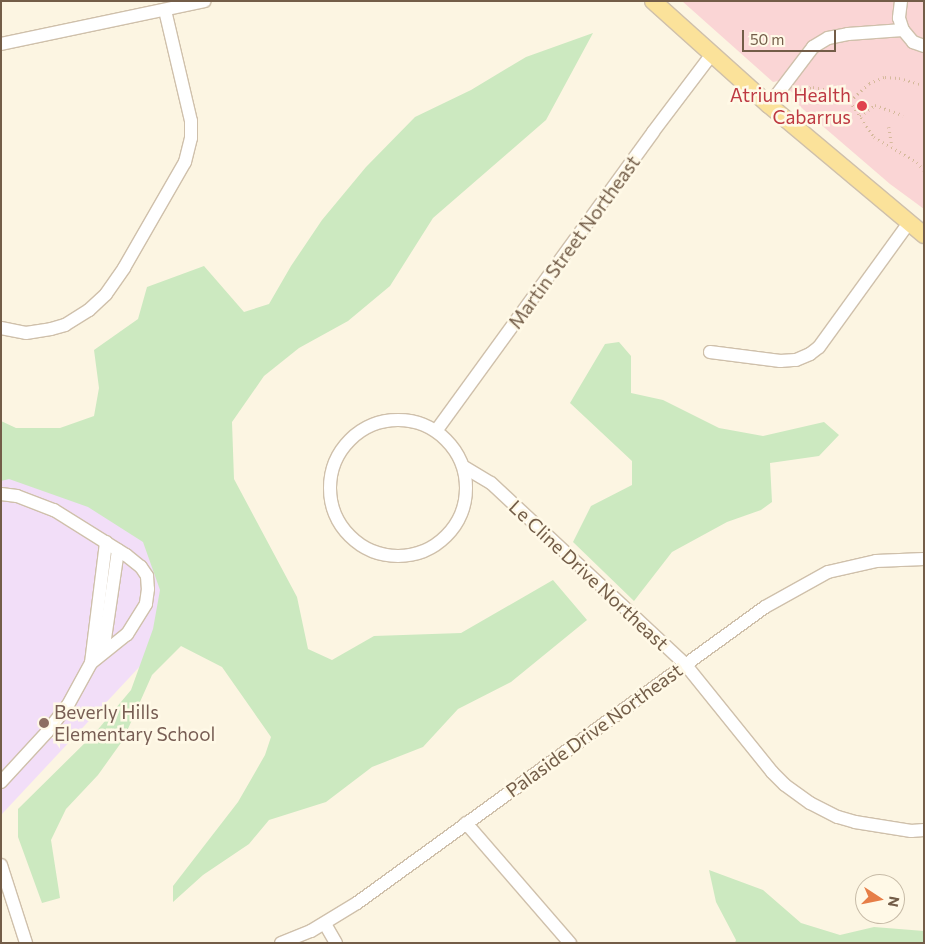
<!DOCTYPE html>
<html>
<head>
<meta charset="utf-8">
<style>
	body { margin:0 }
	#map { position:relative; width:925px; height:944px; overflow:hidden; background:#fcf5e2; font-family:Commissioner,sans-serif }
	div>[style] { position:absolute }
	.education>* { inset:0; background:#f2def8 }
	.medical>* { inset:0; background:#fad5d5 }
	.green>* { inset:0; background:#cce9c0 }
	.path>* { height:2.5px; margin-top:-1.25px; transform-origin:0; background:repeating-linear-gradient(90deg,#d6ba9d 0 1px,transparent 0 5px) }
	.roads { filter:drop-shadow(1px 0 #cfc0ab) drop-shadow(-1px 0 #cfc0ab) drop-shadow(0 1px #cfc0ab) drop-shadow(0 -1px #cfc0ab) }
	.minor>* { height:12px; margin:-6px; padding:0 6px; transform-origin:6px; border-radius:6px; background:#fff }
	.minor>.ring { margin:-6px; padding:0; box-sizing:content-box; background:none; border:12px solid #fff; border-radius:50% }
	.major>* { height:16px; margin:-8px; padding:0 8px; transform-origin:8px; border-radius:8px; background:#fbe29a }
	.dots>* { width:14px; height:14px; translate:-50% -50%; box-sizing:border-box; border:2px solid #fff9e7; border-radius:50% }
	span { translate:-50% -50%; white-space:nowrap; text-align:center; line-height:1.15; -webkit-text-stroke:5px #fff9e7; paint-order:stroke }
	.health-label { font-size:19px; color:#be3a42 }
	.right { translate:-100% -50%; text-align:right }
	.street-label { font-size:19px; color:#735d48 }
	.education-label { font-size:19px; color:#785e54 }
	.left { translate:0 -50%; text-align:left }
	.frame { position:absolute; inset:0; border:2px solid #735d48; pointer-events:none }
	.north { position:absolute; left:855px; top:874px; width:50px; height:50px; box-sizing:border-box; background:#fff9e7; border:1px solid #c7bba7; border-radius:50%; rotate:101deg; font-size:14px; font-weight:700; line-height:20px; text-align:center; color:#735d48 }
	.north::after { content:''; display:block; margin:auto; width:18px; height:22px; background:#e67e47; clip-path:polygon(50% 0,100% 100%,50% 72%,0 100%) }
	.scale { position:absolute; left:742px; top:30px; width:94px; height:22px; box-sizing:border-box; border:2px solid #735d48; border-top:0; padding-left:6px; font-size:15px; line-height:18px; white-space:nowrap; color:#735d48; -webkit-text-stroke:4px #fff9e7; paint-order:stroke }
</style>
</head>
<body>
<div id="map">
	<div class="education">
		<i style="clip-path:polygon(1px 465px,161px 538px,171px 633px,2px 814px)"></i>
	</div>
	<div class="medical">
		<i style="clip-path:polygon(682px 1px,924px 1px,924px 209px,890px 184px,804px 110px,792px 98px,793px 93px,778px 81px,773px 82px)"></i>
	</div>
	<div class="green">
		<i style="clip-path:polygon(593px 33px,546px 120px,433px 218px,390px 286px,348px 321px,299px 348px,264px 376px,232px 422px,234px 479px,297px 597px,308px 649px,332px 660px,374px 636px,461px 633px,553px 580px,587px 620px,511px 682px,458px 709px,423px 747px,372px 767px,326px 802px,269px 820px,249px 844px,203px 875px,173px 902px,173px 886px,238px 802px,265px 755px,271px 737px,222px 667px,181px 646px,152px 675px,123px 740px,98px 775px,66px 809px,51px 840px,60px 898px,42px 903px,18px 837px,18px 809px,95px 733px,131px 690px,153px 629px,160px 590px,143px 542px,88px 507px,9px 479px,1px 481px,1px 421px,16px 428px,60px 428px,94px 416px,99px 388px,94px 350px,138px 319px,147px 287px,204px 266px,244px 312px,269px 304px,291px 266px,322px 220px,366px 167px,415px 117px,471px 90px,526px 57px)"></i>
		<i style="clip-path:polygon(619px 342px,631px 356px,631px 393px,663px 400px,719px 428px,763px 436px,824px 422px,839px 435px,819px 456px,770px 463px,772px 502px,761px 510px,727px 522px,672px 552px,634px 601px,573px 542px,591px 506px,632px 485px,632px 461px,570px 403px,605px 344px)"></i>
		<i style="clip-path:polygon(709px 870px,763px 890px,801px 923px,840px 935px,874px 927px,924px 931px,924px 943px,735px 943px,736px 940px,716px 902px)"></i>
	</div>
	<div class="path">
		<i style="left:795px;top:91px;width:18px;rotate:-13deg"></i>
		<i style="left:813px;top:87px;width:16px;rotate:11deg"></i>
		<i style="left:829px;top:90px;width:15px;rotate:23deg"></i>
		<i style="left:843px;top:96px;width:9px;rotate:36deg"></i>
		<i style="left:850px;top:101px;width:43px;rotate:56.3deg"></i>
		<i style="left:874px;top:137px;width:50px;rotate:30.2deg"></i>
		<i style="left:917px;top:162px;width:11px;rotate:49deg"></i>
		<i style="left:850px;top:101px;width:26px;rotate:-43deg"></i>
		<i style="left:869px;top:83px;width:17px;rotate:-21deg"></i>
		<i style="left:885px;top:77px;width:14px;rotate:4deg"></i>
		<i style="left:899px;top:78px;width:26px;rotate:16deg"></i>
		<i style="left:860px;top:116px;width:19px;rotate:-36deg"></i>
		<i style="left:875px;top:105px;width:30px;rotate:20deg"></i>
		<i style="left:889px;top:127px;width:20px;rotate:81deg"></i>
	</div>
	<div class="roads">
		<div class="minor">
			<i style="left:901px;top:1px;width:17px;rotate:97deg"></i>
			<i style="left:899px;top:18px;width:13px;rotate:72deg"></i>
			<i style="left:903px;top:30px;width:16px;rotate:50deg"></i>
			<i style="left:913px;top:42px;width:12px;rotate:20deg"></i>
			<i style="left:1px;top:44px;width:208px;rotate:-11.9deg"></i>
			<i style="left:769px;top:105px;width:73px;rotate:-52.8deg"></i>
			<i style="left:813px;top:47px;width:17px;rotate:-31deg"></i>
			<i style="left:828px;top:38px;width:20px;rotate:-11deg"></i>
			<i style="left:848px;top:34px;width:55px;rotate:-4.2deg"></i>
			<i style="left:1px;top:328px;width:25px;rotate:11deg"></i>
			<i style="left:26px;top:333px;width:25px;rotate:-9deg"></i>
			<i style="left:51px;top:329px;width:15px;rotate:-16deg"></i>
			<i style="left:65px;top:325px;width:28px;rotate:-32deg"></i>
			<i style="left:89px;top:310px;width:23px;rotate:-43deg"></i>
			<i style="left:106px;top:294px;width:32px;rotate:-55deg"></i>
			<i style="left:124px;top:268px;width:122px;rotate:-60.1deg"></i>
			<i style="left:185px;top:162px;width:25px;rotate:-76deg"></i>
			<i style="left:191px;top:138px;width:17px;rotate:-90deg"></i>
			<i style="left:191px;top:121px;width:114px;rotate:-103.2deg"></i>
			<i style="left:710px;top:352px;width:71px;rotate:7.3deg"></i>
			<i style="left:780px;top:361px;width:16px;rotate:-4deg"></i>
			<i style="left:796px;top:360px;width:15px;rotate:-23deg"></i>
			<i style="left:810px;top:354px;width:11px;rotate:-38deg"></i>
			<i style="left:819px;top:347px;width:152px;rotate:-54.1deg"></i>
			<i class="ring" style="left:330px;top:420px;width:124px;height:124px"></i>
			<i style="left:436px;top:431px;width:369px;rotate:-54deg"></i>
			<i style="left:653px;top:132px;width:98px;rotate:-52.9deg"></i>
			<i style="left:464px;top:467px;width:31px;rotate:31deg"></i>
			<i style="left:491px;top:483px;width:265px;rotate:43deg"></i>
			<i style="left:685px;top:664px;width:139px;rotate:51.1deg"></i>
			<i style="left:772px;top:772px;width:18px;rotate:45deg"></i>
			<i style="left:785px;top:785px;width:31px;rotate:36deg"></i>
			<i style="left:810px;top:803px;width:31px;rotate:27deg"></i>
			<i style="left:838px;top:817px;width:18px;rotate:16deg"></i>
			<i style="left:855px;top:822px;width:57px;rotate:9.1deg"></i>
			<i style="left:911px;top:831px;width:13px;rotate:-4deg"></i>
			<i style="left:1px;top:494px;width:16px;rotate:7deg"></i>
			<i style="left:17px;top:496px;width:40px;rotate:21deg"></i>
			<i style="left:54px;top:510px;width:85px;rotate:32deg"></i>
			<i style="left:126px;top:555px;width:19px;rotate:39deg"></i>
			<i style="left:141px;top:567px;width:11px;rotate:56deg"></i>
			<i style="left:147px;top:576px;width:13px;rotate:86deg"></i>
			<i style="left:148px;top:589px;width:15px;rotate:98deg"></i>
			<i style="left:146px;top:604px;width:36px;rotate:122deg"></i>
			<i style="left:127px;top:634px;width:46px;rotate:141.1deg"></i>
			<i style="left:91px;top:663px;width:48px;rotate:118.7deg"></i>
			<i style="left:68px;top:705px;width:34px;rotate:128deg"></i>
			<i style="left:47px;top:732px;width:68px;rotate:132.6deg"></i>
			<i style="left:103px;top:652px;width:103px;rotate:-81.6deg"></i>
			<i style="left:91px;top:663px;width:122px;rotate:-82.9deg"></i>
			<i style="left:466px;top:823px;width:159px;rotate:49.1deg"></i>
			<i style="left:1px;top:865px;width:82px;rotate:72.2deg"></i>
			<i style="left:325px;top:924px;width:22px;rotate:60deg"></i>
			<i style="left:281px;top:943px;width:32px;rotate:-22deg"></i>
			<i style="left:311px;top:931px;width:54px;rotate:-31.3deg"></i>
			<i style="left:357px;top:903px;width:504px;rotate:-35.96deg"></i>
			<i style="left:765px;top:607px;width:72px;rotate:-29.1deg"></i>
			<i style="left:828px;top:572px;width:49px;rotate:-12.9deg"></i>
			<i style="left:876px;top:561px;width:48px;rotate:-2.4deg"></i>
		</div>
		<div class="major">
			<i style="left:653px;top:1px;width:156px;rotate:41.9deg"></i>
			<i style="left:769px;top:105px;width:202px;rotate:40deg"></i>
		</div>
	</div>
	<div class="dots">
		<i style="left:862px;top:106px;background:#e0444e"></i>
		<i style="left:44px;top:723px;background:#8d6e63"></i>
	</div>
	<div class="health-label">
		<span class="right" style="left:851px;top:106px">Atrium Health<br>Cabarrus</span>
	</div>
	<div class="street-label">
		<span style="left:574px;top:242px;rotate:-54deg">Martin Street Northeast</span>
		<span style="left:589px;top:575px;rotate:43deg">Le Cline Drive Northeast</span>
		<span style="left:594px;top:730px;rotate:-36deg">Palaside Drive Northeast</span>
	</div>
	<div class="education-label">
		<span class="left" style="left:54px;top:723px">Beverly Hills<br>Elementary School</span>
	</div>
	<div class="frame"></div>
	<div class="north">N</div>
	<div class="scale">50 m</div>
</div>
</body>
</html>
